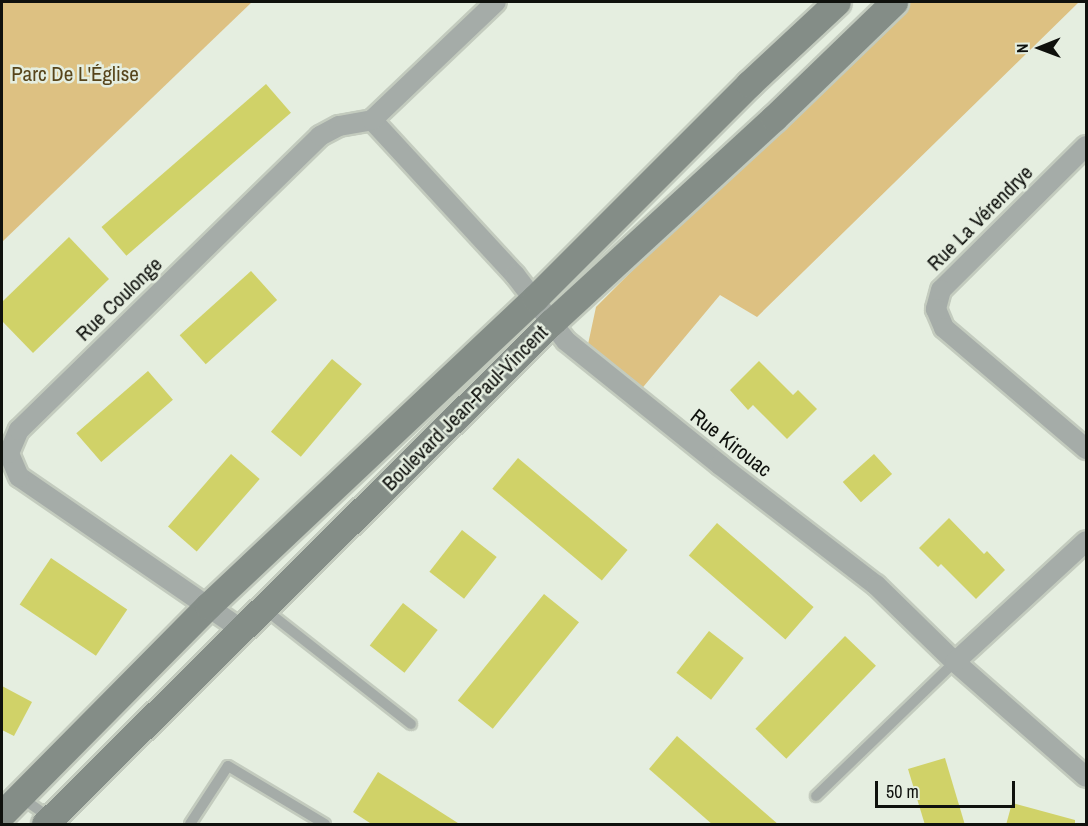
<!DOCTYPE html>
<html>
<head>
<meta charset="utf-8">
<style>
	body { margin:0 }
	#map { position:relative; width:1088px; height:826px; overflow:hidden; background:#e5eee0; font-family:"Archivo Narrow",sans-serif }
	div>[style] { position:absolute }
	.green>* { inset:0; background:#ddc182 }
	.building>* { inset:0; background:#d0d268; transform-origin:0 0 }
	.roads { filter:drop-shadow(2px 0 #c3cbbe) drop-shadow(-2px 0 #c3cbbe) drop-shadow(0 2px #c3cbbe) drop-shadow(0 -2px #c3cbbe) }
	.lane>* { height:10px; margin:-5px; padding:0 5px; transform-origin:5px; border-radius:5px; background:#a5aca8 }
	.street>* { height:20px; margin:-10px; padding:0 10px; transform-origin:10px; border-radius:10px; background:#a5aca8 }
	.secondary>* { height:27px; margin:-13.5px; padding:0 13.5px; transform-origin:13.5px; border-radius:13.5px; background:#848d87 }
	span { translate:-50% -50%; white-space:nowrap; text-align:center; line-height:1.15; -webkit-text-stroke:5px #e5eee0; paint-order:stroke }
	.park-label { font-size:21px; color:#57451b }
	.street-label { font-size:21px; color:#0f110d }
	.frame { position:absolute; inset:0; border:3px solid #0f110d; pointer-events:none }
	.north { position:absolute; left:1010px; top:18px; width:60px; height:60px; -webkit-text-stroke:4px #e5eee0; paint-order:stroke; rotate:269deg; font-size:16px; font-weight:700; line-height:24px; text-align:center; color:#0f110d }
	.north::after { content:''; display:block; margin:auto; width:21px; height:27px; background:#0f110d; clip-path:polygon(50% 0,100% 100%,50% 72%,0 100%) }
	.scale { position:absolute; left:875px; top:781px; width:140px; height:27px; box-sizing:border-box; border:3px solid #0f110d; border-top:0; padding-left:8px; font-size:18px; line-height:21px; white-space:nowrap; color:#0f110d; -webkit-text-stroke:4px #e5eee0; paint-order:stroke }
</style>
</head>
<body>
<div id="map">
	<div class="green">
		<i style="clip-path:polygon(2px 2px,252px 2px,2px 242px)"></i>
		<i style="clip-path:polygon(900px 2px,1079px 2px,757px 317px,720px 295px,639px 392px,587px 349px,596px 307px)"></i>
	</div>
	<div class="building">
		<i style="left:266px;top:84px;width:38px;height:218px;rotate:49deg"></i>
		<i style="clip-path:polygon(69px 237px,109px 279px,33px 353px,2px 321px,2px 302px)"></i>
		<i style="left:251px;top:271px;width:39px;height:96px;rotate:48deg"></i>
		<i style="left:332px;top:359px;width:39px;height:95px;rotate:40deg"></i>
		<i style="clip-path:polygon(759px 361px,793px 395px,798px 390px,817px 409px,787px 439px,753px 405px,748px 410px,730px 390px)"></i>
		<i style="left:148px;top:371px;width:38px;height:95px;rotate:49deg"></i>
		<i style="left:231px;top:454px;width:38px;height:96px;rotate:41deg"></i>
		<i style="left:874px;top:454px;width:27px;height:42px;rotate:48deg"></i>
		<i style="left:518px;top:458px;width:143px;height:40px;rotate:40deg"></i>
		<i style="clip-path:polygon(949px 518px,984px 554px,987px 551px,1005px 570px,976px 599px,941px 564px,938px 567px,919px 548px)"></i>
		<i style="left:717px;top:523px;width:128px;height:43px;rotate:41deg"></i>
		<i style="left:462px;top:530px;width:44px;height:53px;rotate:38deg"></i>
		<i style="left:51px;top:558px;width:92px;height:56px;rotate:34deg"></i>
		<i style="left:544px;top:594px;width:45px;height:137px;rotate:39deg"></i>
		<i style="left:403px;top:603px;width:44px;height:54px;rotate:38deg"></i>
		<i style="left:709px;top:631px;width:44px;height:53px;rotate:38deg"></i>
		<i style="left:845px;top:636px;width:43px;height:129px;rotate:44deg"></i>
		<i style="clip-path:polygon(2px 686px,32px 702px,14px 736px,2px 730px)"></i>
		<i style="clip-path:polygon(677px 736px,779px 825px,713px 825px,649px 769px)"></i>
		<i style="clip-path:polygon(945px 758px,965px 825px,925px 825px,908px 769px)"></i>
		<i style="clip-path:polygon(378px 772px,461px 825px,373px 825px,353px 812px)"></i>
		<i style="clip-path:polygon(1012px 803px,1075px 820px,1075px 825px,1006px 825px)"></i>
	</div>
	<div class="roads">
		<div class="lane">
			<i style="left:263px;top:608px;width:188px;rotate:38.1deg"></i>
			<i style="left:19px;top:796px;width:39px;rotate:35deg"></i>
			<i style="left:816px;top:796px;width:193px;rotate:-44deg"></i>
			<i style="left:190px;top:824px;width:69px;rotate:-56.8deg"></i>
			<i style="left:228px;top:766px;width:113px;rotate:30.9deg"></i>
		</div>
		<div class="street">
			<i style="left:372px;top:120px;width:211px;rotate:47.3deg"></i>
			<i style="left:515px;top:275px;width:83px;rotate:52.3deg"></i>
			<i style="left:566px;top:341px;width:198px;rotate:38.8deg"></i>
			<i style="left:720px;top:465px;width:197px;rotate:37.6deg"></i>
			<i style="left:876px;top:585px;width:110px;rotate:44.3deg"></i>
			<i style="left:955px;top:662px;width:174px;rotate:41.3deg"></i>
			<i style="left:1086px;top:146px;width:204px;rotate:135.2deg"></i>
			<i style="left:941px;top:290px;width:20px;rotate:105deg"></i>
			<i style="left:936px;top:309px;width:21px;rotate:67deg"></i>
			<i style="left:944px;top:328px;width:187px;rotate:40.4deg"></i>
			<i style="left:242px;top:630px;width:270px;rotate:-145.5deg"></i>
			<i style="left:19px;top:477px;width:26px;rotate:-113deg"></i>
			<i style="left:9px;top:453px;width:25px;rotate:-67deg"></i>
			<i style="left:19px;top:430px;width:421px;rotate:-44.3deg"></i>
			<i style="left:320px;top:136px;width:21px;rotate:-28deg"></i>
			<i style="left:339px;top:126px;width:34px;rotate:-10deg"></i>
			<i style="left:372px;top:120px;width:171px;rotate:-43.6deg"></i>
			<i style="left:955px;top:662px;width:178px;rotate:-42.7deg"></i>
		</div>
		<div class="secondary">
			<i style="left:2px;top:814px;width:293px;rotate:-45.3deg"></i>
			<i style="left:208px;top:606px;width:449px;rotate:-43.3deg"></i>
			<i style="left:535px;top:298px;width:303px;rotate:-45deg"></i>
			<i style="left:749px;top:84px;width:120px;rotate:-43deg"></i>
			<i style="left:45px;top:824px;width:713px;rotate:-44.72deg"></i>
			<i style="left:552px;top:322px;width:301px;rotate:-42.6deg"></i>
			<i style="left:774px;top:118px;width:167px;rotate:-44deg"></i>
		</div>
	</div>
	<div class="park-label">
		<span style="left:75px;top:74px">Parc De L'Église</span>
	</div>
	<div class="street-label">
		<span style="left:980px;top:218px;rotate:-45deg">Rue La Vérendrye</span>
		<span style="left:119px;top:299px;rotate:-44deg">Rue Coulonge</span>
		<span style="left:465px;top:408px;rotate:-45deg">Boulevard Jean-Paul-Vincent</span>
		<span style="left:731px;top:443px;rotate:38deg">Rue Kirouac</span>
	</div>
	<div class="frame"></div>
	<div class="north">N</div>
	<div class="scale">50 m</div>
</div>
</body>
</html>
